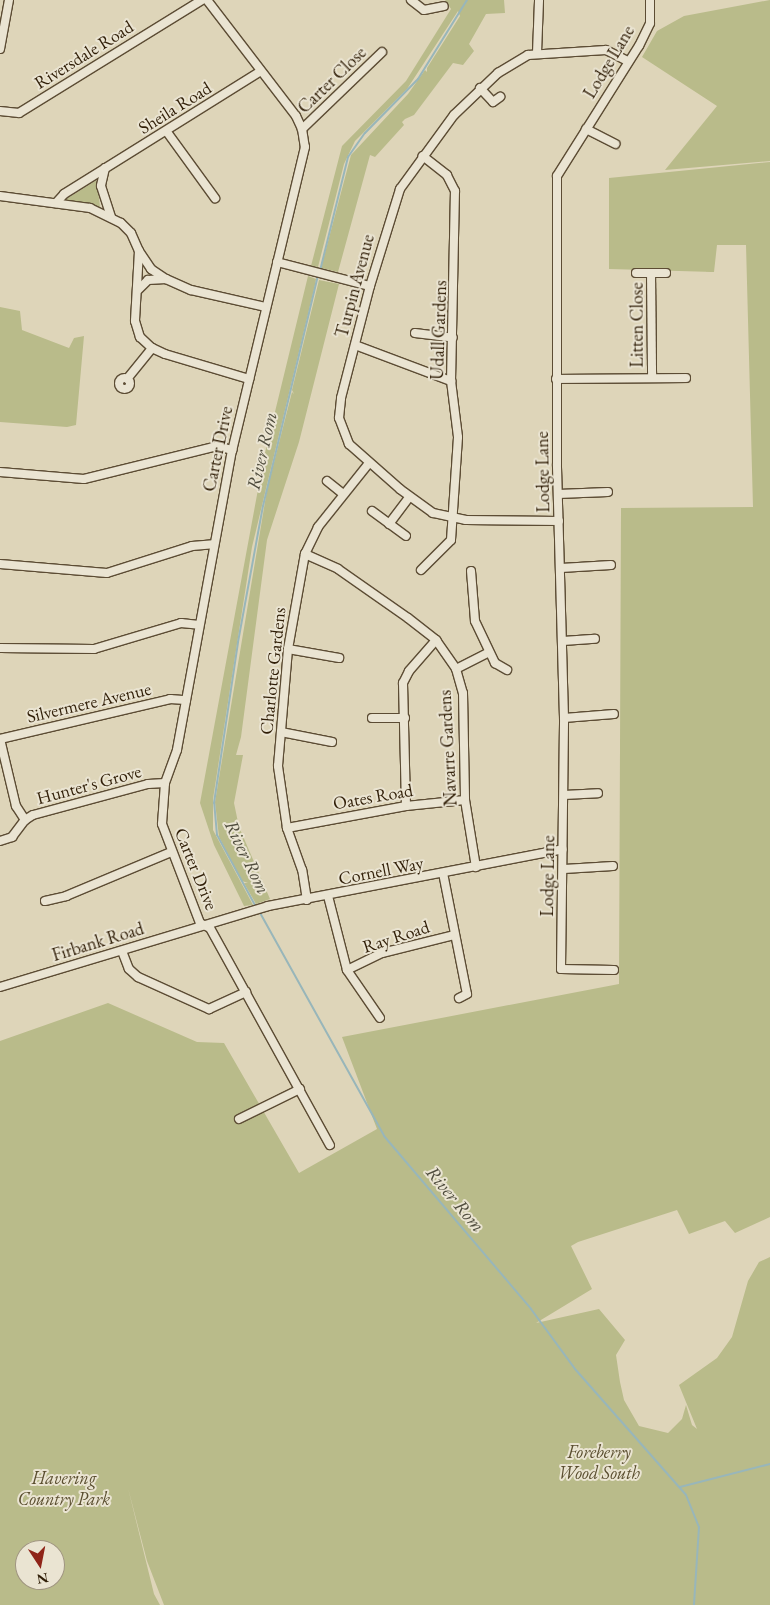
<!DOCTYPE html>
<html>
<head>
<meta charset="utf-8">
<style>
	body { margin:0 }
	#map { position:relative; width:770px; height:1605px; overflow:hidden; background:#ded5b9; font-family:"EB Garamond",serif }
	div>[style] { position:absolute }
	.green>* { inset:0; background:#b9bb8a }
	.stream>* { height:2px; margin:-1px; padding:0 1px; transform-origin:1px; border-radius:1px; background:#98b6ba }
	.roads { filter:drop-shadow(1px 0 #5c4c34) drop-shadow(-1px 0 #5c4c34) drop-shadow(0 1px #5c4c34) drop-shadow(0 -1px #5c4c34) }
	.street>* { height:8px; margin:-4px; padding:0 4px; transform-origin:4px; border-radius:4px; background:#eae4d2 }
	.street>.ring { margin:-4px; padding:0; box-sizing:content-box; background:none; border:8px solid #eae4d2; border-radius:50% }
	span { translate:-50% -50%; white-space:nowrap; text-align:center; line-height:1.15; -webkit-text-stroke:4px #eae4d2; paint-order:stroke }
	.street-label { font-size:18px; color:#301e07 }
	.park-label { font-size:18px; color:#594d2e; font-style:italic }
	.water-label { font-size:19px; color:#4f4c3d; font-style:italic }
	.north { position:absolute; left:15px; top:1540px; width:50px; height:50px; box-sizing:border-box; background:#eae4d2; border:1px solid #a09581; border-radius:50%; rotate:169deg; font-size:14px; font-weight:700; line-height:20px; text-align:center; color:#301e07 }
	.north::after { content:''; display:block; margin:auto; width:18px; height:22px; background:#8f2418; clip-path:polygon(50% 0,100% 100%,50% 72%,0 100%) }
</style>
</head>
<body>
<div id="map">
	<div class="green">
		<i style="clip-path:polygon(445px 0,504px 0,505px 13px,486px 14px,469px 44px,474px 51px,463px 65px,453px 63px,414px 115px,405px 119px,402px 122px,404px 125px,375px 157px,370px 155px,338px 272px,321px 268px,351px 155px,408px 94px,425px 70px,427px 72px,427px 68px,460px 16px,458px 11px,407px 89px,355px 141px,344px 164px,318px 267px,311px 266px,342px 146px,406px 81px,451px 9px)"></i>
		<i style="clip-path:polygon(770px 0,770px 161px,665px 170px,717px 106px,642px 57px,657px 31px,684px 16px)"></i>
		<i style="clip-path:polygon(evenodd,770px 162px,770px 1217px,735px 1233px,725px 1221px,689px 1234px,677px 1210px,578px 1242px,571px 1246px,592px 1289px,536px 1323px,599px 1309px,625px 1340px,616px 1355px,620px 1382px,624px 1400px,639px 1426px,668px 1433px,682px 1419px,686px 1405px,692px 1425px,697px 1429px,679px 1385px,717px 1358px,732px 1337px,748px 1281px,759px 1262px,770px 1257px,770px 1605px,164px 1605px,147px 1561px,128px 1488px,154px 1594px,160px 1605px,0 1605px,0 1041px,108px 1003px,197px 1042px,224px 1043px,299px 1173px,377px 1129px,342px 1037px,619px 984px,621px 508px,753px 507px,746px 245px,717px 245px,714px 272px,609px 269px,609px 178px,770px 162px,25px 1550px,55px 1550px,55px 1580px,25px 1580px,25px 1550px)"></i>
		<i style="clip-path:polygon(97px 180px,100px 207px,63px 201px)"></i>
		<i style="clip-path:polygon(308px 276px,316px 279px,315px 285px,252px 547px,213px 799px,213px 830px,253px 905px,244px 906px,214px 845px,200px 803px,264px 457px)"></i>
		<i style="clip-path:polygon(319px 280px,339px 284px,299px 442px,267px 540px,241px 737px,236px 755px,243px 755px,234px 803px,239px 827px,270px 899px,256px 904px,244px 883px,248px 883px,242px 881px,219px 837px,215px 802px,267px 490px,292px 392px,294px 394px,292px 390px)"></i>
		<i style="clip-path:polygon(0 307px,20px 311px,22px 330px,69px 348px,74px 338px,84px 336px,76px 425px,67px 427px,0 422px)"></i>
	</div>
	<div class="stream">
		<i style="left:320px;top:271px;width:117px;rotate:-76.2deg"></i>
		<i style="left:348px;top:157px;width:29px;rotate:-55deg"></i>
		<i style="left:365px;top:133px;width:76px;rotate:-45.5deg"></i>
		<i style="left:418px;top:79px;width:93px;rotate:-58.2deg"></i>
		<i style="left:256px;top:907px;width:82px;rotate:-118.4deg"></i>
		<i style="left:217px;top:835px;width:32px;rotate:-95deg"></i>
		<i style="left:214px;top:803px;width:163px;rotate:-81.5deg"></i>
		<i style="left:238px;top:642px;width:138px;rotate:-79.6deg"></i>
		<i style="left:263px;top:506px;width:237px;rotate:-76.6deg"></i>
		<i style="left:259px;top:911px;width:257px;rotate:60.9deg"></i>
		<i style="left:384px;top:1136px;width:227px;rotate:49.6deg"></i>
		<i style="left:531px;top:1309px;width:74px;rotate:53.7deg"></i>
		<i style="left:575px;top:1369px;width:168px;rotate:48.6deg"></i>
		<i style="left:686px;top:1495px;width:35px;rotate:68deg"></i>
		<i style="left:699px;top:1527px;width:78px;rotate:93.7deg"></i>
		<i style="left:680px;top:1487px;width:93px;rotate:-14.3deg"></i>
	</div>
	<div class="roads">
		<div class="street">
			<i style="left:207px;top:0;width:146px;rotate:52.5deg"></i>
			<i style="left:296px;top:116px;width:14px;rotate:65deg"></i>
			<i style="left:302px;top:129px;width:18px;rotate:81deg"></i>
			<i style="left:305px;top:147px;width:312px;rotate:103.5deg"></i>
			<i style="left:232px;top:450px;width:305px;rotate:100.4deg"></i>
			<i style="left:177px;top:750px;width:35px;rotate:110deg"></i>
			<i style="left:165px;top:783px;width:41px;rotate:94.2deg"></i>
			<i style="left:162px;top:824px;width:106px;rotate:69deg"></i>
			<i style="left:200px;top:923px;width:11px;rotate:27deg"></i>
			<i style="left:210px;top:928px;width:248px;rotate:61.1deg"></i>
			<i style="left:411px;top:0;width:16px;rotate:38deg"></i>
			<i style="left:424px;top:10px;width:20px;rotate:-11deg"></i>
			<i style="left:0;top:49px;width:50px;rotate:-79.6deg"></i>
			<i style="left:537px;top:53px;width:53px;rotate:-87.8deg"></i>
			<i style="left:480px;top:88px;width:19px;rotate:47deg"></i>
			<i style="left:493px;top:102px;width:9px;rotate:-36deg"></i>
			<i style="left:0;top:111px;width:19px;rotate:6deg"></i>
			<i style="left:19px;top:113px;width:215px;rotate:-31.7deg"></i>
			<i style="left:302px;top:129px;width:111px;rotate:-43.9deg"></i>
			<i style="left:586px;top:129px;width:33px;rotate:27deg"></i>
			<i style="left:167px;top:132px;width:82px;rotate:54deg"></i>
			<i style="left:105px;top:168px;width:18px;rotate:103deg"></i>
			<i style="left:101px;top:186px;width:33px;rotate:72deg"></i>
			<i style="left:0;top:196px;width:91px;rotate:7.6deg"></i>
			<i style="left:90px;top:208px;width:34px;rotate:26deg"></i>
			<i style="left:121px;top:223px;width:14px;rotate:45deg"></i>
			<i style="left:131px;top:233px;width:20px;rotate:66deg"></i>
			<i style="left:139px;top:251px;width:70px;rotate:93.3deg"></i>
			<i style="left:135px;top:321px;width:17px;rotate:73deg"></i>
			<i style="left:140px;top:337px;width:16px;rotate:43deg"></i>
			<i style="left:152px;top:348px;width:14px;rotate:25deg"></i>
			<i style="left:165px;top:354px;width:88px;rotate:16.6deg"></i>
			<i style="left:56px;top:203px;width:12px;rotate:-48deg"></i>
			<i style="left:64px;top:194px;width:232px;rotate:-32deg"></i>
			<i style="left:139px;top:251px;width:22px;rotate:56deg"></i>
			<i style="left:151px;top:269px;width:18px;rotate:34deg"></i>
			<i style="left:277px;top:262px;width:96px;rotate:14.5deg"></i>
			<i style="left:636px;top:273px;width:30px"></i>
			<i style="left:651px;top:273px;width:104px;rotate:89.4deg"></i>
			<i style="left:138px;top:290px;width:14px;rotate:-45deg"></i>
			<i style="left:148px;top:280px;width:18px;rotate:-3deg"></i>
			<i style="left:166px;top:279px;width:27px;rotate:24deg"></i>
			<i style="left:191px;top:290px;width:76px;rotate:12.9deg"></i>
			<i style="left:415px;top:333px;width:38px;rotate:7deg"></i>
			<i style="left:355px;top:345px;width:103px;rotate:20.6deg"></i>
			<i class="ring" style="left:118.5px;top:377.5px;width:3px;height:3px"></i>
			<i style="left:127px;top:379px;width:40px;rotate:-51deg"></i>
			<i style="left:556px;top:379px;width:130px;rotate:-0.4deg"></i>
			<i style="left:0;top:472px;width:84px;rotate:4.8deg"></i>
			<i style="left:84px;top:479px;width:137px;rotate:-13.9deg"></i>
			<i style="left:217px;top:446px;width:16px;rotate:15deg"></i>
			<i style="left:327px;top:481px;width:21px;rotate:39deg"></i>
			<i style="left:558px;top:494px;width:50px;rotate:-2.3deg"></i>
			<i style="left:372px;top:511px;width:42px;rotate:36.3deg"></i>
			<i style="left:559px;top:521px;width:93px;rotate:-179.4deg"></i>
			<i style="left:466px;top:520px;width:34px;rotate:-168deg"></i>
			<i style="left:433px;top:513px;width:41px;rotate:-144deg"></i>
			<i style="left:400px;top:489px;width:68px;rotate:-138.6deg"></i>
			<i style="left:349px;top:444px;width:28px;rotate:-111deg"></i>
			<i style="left:339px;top:418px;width:20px;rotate:-84deg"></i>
			<i style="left:341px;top:398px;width:116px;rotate:-75.5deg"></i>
			<i style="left:370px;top:286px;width:102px;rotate:-72.8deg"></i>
			<i style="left:400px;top:189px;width:92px;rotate:-53.9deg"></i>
			<i style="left:454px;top:115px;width:61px;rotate:-43.7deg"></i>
			<i style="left:498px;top:73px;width:35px;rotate:-31deg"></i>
			<i style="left:528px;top:55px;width:78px;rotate:-3.7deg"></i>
			<i style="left:606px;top:50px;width:25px;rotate:27deg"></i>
			<i style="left:389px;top:524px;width:34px;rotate:-53deg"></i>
			<i style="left:305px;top:554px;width:36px;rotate:24deg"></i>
			<i style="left:338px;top:569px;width:85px;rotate:35deg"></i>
			<i style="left:408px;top:618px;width:36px;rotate:38deg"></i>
			<i style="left:436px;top:640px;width:35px;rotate:55deg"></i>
			<i style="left:456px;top:669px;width:25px;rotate:74deg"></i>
			<i style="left:463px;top:693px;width:107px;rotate:88.9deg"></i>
			<i style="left:465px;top:800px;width:68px;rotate:80.7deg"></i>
			<i style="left:0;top:564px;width:107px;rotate:4.8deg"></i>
			<i style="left:107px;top:573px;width:89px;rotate:-17.6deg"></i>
			<i style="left:192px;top:546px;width:21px;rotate:-5deg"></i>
			<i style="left:561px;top:568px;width:50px;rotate:-3.4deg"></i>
			<i style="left:421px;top:570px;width:42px;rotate:-45deg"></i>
			<i style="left:451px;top:540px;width:103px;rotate:-86.1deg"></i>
			<i style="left:458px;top:437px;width:56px;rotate:-97.1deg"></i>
			<i style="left:451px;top:381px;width:190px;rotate:-88.8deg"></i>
			<i style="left:455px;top:191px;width:18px;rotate:-117deg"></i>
			<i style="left:447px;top:175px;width:31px;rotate:-142deg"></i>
			<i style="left:471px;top:571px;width:50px;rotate:85.4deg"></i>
			<i style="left:475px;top:621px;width:47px;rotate:64.5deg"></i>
			<i style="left:495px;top:663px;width:14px;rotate:30deg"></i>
			<i style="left:563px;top:641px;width:32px;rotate:-4deg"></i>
			<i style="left:0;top:648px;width:94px;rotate:0.6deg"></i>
			<i style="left:94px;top:649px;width:91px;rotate:-16.6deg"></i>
			<i style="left:181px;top:623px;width:18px;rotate:6deg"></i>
			<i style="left:288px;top:649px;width:52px;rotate:10deg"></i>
			<i style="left:456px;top:669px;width:37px;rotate:-27deg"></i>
			<i style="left:372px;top:718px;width:33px"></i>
			<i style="left:564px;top:718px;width:50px;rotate:-4.6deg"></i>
			<i style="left:281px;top:732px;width:52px;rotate:11.1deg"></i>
			<i style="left:0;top:739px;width:175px;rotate:-13.2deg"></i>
			<i style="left:170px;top:699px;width:16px;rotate:4deg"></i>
			<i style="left:0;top:739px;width:69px;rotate:76.6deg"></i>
			<i style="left:16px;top:806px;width:17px;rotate:57deg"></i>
			<i style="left:564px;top:795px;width:34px;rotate:-3deg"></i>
			<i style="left:406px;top:806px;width:123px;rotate:-91.4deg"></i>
			<i style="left:403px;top:683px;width:13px;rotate:-63deg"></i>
			<i style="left:409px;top:671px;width:41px;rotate:-48.9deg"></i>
			<i style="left:287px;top:828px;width:121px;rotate:-10.5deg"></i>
			<i style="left:406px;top:806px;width:59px;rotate:-5.8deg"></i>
			<i style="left:0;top:841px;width:13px;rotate:-18deg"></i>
			<i style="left:12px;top:837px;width:21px;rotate:-53deg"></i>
			<i style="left:25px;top:820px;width:9px;rotate:-32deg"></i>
			<i style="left:33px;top:815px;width:119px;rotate:-15.1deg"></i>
			<i style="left:148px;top:784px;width:17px;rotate:-3deg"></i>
			<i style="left:564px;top:869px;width:49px;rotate:-3.5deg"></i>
			<i style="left:443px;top:873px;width:123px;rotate:78.8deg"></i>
			<i style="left:467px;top:994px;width:9px;rotate:153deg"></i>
			<i style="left:328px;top:896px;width:76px;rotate:75.6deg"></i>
			<i style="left:347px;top:970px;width:58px;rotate:55.5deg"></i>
			<i style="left:307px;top:900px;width:30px;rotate:-99deg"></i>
			<i style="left:302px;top:870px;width:45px;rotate:-109.7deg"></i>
			<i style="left:287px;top:828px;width:63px;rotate:-98.3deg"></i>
			<i style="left:278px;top:766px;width:117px;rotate:-85.1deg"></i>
			<i style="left:288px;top:649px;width:97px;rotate:-79.9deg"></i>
			<i style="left:305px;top:554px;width:30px;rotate:-64deg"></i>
			<i style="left:318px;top:527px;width:82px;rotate:-51.4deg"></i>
			<i style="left:45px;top:901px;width:22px;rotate:-13deg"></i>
			<i style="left:66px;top:896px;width:114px;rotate:-22.7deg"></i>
			<i style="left:122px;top:951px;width:19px;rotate:69deg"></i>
			<i style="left:129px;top:969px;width:12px;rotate:42deg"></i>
			<i style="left:138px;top:977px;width:78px;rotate:24.3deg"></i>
			<i style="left:209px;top:1009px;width:41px;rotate:-24.7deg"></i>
			<i style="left:347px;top:970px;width:39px;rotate:-26deg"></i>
			<i style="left:382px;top:953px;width:75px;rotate:-13.9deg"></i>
			<i style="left:614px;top:970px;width:53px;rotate:-178.9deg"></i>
			<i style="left:561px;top:969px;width:251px;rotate:-89.3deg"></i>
			<i style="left:564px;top:718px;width:254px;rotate:-91.6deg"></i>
			<i style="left:557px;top:464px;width:288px;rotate:-90deg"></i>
			<i style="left:557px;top:176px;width:154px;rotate:-57.8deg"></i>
			<i style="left:639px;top:46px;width:25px;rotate:-64deg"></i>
			<i style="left:650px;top:23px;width:23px;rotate:-90deg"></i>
			<i style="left:0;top:987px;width:280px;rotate:-16.8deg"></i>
			<i style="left:268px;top:906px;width:300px;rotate:-10.9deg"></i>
			<i style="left:239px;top:1119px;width:68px;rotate:-26.2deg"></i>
		</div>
	</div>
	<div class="street-label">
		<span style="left:84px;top:55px;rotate:-32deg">Riversdale Road</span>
		<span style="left:609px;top:62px;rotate:-59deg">Lodge Lane</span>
		<span style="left:332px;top:80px;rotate:-44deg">Carter Close</span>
		<span style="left:175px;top:108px;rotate:-32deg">Sheila Road</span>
		<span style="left:355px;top:286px;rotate:-75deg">Turpin Avenue</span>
		<span style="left:637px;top:325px;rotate:-90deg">Litten Close</span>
		<span style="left:439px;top:330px;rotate:-88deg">Udall Gardens</span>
		<span style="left:218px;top:449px;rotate:-78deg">Carter Drive</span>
		<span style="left:543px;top:472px;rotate:-91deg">Lodge Lane</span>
		<span style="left:273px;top:671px;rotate:-84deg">Charlotte Gardens</span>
		<span style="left:89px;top:703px;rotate:-13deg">Silvermere Avenue</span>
		<span style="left:448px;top:748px;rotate:-93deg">Navarre Gardens</span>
		<span style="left:89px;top:785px;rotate:-15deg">Hunter's Grove</span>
		<span style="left:373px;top:797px;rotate:-10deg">Oates Road</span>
		<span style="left:196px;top:869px;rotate:68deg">Carter Drive</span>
		<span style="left:381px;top:871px;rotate:-11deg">Cornell Way</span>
		<span style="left:548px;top:876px;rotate:-89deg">Lodge Lane</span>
		<span style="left:396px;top:937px;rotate:-18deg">Ray Road</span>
		<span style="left:98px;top:942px;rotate:-17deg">Firbank Road</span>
	</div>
	<div class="park-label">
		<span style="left:599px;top:1463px">Foreberry<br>Wood South</span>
		<span style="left:64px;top:1489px">Havering<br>Country Park</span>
	</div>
	<div class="water-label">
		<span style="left:262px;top:451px;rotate:-77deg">River Rom</span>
		<span style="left:247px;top:857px;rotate:64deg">River Rom</span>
		<span style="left:455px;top:1199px;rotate:50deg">River Rom</span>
	</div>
	<div class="north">N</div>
</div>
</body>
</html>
